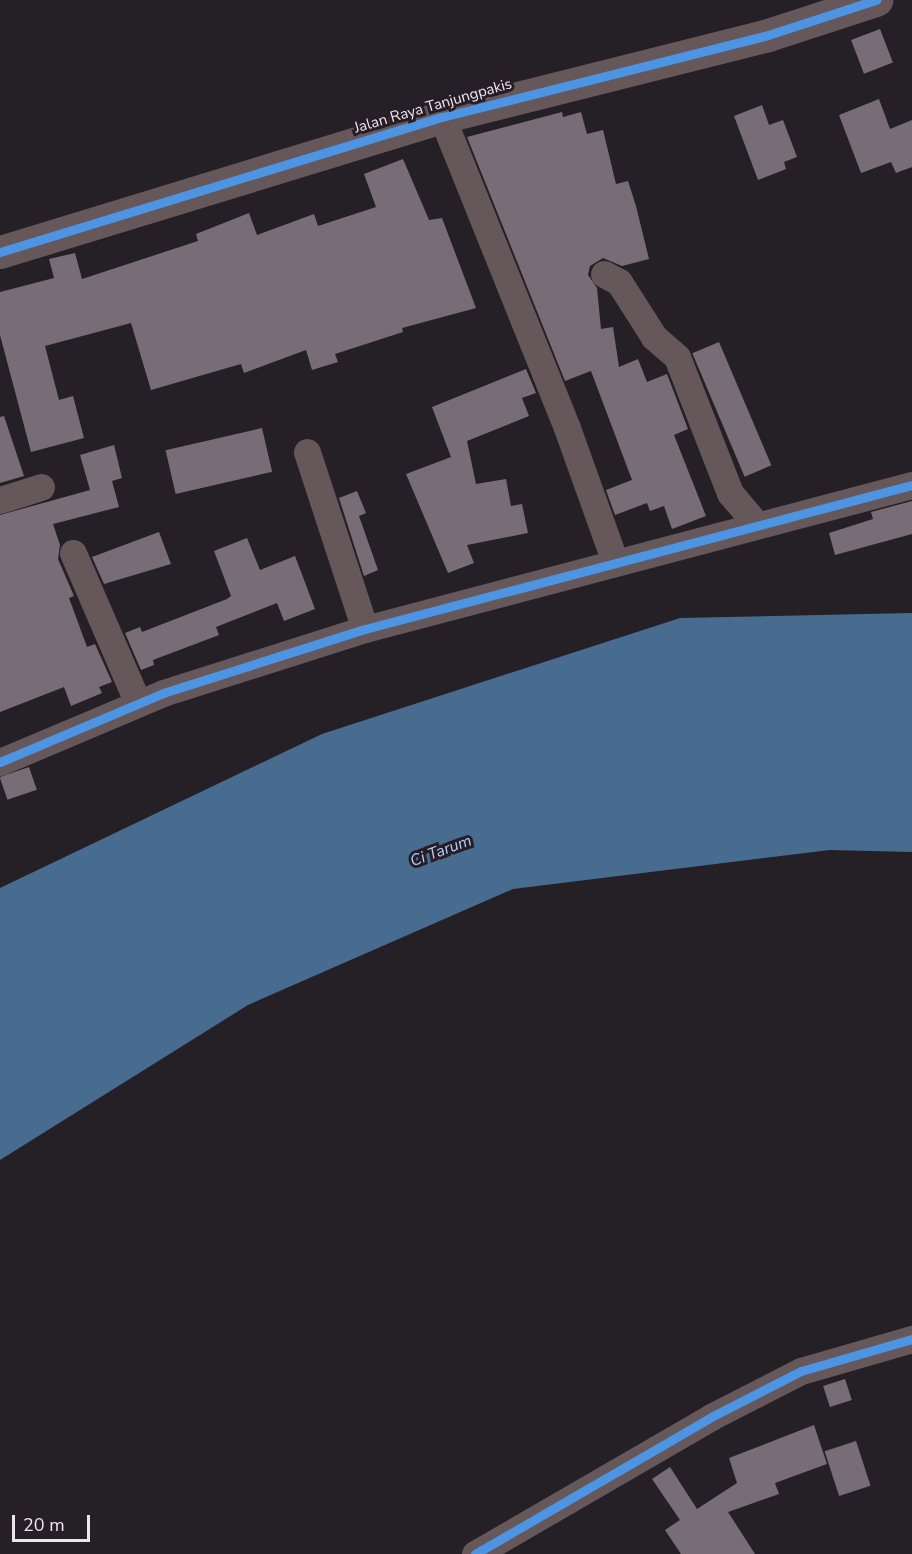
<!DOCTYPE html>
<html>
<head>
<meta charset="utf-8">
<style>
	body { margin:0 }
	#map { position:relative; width:912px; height:1554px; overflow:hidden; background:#252025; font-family:"Nunito Sans",sans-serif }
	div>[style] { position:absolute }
	.water>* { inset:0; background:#476c8f }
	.building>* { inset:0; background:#786d77; transform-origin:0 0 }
	.minor>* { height:27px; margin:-13.5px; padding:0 13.5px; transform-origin:13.5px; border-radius:13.5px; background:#65575a }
	.tertiary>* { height:33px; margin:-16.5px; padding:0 16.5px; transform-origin:16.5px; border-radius:16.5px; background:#65575a }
	.cycleway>* { height:9px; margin:-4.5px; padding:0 4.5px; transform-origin:4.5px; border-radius:4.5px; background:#4d94e3 }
	span { translate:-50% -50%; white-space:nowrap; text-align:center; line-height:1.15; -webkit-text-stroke:6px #281d27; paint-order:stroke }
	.street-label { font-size:15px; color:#ede5ec }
	.water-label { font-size:16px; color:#acd1f5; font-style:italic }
	.scale { position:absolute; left:12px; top:1515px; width:78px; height:27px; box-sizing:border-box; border:3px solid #ede5ec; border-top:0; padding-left:8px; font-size:18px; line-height:21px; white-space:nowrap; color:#ede5ec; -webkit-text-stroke:4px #281d27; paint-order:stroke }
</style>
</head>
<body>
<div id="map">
	<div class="water">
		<i style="clip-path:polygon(912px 613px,912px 852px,830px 850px,513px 889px,248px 1005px,0 1160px,0 888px,322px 734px,680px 618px)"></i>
	</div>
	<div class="building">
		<i style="left:880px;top:29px;width:36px;height:31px;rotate:69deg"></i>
		<i style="clip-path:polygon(879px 99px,890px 129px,912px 120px,912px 167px,896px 173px,891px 162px,861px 173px,839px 115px)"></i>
		<i style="clip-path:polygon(762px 105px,769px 125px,783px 120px,797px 157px,784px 162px,786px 169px,758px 180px,734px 116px)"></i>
		<i style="clip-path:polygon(562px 112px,563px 117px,581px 112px,587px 134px,603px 130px,616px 184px,628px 181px,636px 206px,649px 259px,622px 266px,603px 258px,590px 266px,588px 275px,597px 288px,601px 329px,613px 327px,619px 367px,638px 359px,647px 382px,667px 374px,688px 429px,674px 435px,706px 516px,672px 529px,664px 506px,650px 511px,647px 503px,615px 515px,606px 490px,632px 480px,591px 371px,565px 381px,467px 137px)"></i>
		<i style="clip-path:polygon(403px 159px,429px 220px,442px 218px,476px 308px,402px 328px,403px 332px,335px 354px,338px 362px,312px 370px,306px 350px,244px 373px,241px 364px,151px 390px,131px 323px,45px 346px,59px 400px,73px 396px,84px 438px,31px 452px,0 335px,0 292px,54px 278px,49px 259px,75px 253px,82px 279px,198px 241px,196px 234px,249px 213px,257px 235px,314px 214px,318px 226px,376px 207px,364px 174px)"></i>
		<i style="left:719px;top:342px;width:134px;height:29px;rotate:67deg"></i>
		<i style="clip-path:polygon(526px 369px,536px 393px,522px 398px,529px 416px,467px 441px,476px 484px,506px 479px,511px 506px,522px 504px,528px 533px,467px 545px,474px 563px,448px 573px,406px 474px,451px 457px,432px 407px)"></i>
		<i style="clip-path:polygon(4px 416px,24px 476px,0 483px,0 417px)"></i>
		<i style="left:262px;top:428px;width:45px;height:99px;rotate:77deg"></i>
		<i style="clip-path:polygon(114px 445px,122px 478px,112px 481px,119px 507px,53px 524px,60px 545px,58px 559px,74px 596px,69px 598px,87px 647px,95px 644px,112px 682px,99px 687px,102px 693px,71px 706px,64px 687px,0 712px,0 515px,90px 490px,80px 455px)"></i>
		<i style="clip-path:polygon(357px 491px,366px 513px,359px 516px,378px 570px,364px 576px,339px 498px)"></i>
		<i style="clip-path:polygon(912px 501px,912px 534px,835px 555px,829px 533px,873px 519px,871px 512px)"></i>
		<i style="clip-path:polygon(159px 532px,171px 564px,104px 584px,92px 557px)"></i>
		<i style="clip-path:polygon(247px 538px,260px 570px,295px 556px,315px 609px,284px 621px,277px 603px,216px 627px,219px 635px,153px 660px,154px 665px,141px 670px,125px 633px,140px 627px,142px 632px,227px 599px,231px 596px,214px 551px)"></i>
		<i style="left:29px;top:767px;width:24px;height:31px;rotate:71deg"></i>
		<i style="left:845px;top:1379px;width:22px;height:23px;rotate:72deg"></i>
		<i style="clip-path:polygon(814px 1425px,827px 1464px,775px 1483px,779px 1494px,728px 1512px,755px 1554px,681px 1554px,665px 1530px,680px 1520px,652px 1479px,670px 1467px,697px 1509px,737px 1483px,729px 1458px)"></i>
		<i style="left:856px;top:1441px;width:47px;height:33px;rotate:72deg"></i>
	</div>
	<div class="minor">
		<i style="left:442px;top:117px;width:335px;rotate:68.1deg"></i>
		<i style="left:567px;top:428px;width:142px;rotate:70.3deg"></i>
		<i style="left:604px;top:274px;width:17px;rotate:28deg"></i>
		<i style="left:619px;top:282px;width:65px;rotate:57.5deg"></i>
		<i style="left:654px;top:337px;width:30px;rotate:41deg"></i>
		<i style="left:677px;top:357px;width:146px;rotate:68.7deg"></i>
		<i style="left:730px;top:493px;width:42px;rotate:49.8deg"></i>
		<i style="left:307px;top:452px;width:186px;rotate:71.9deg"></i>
		<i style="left:0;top:500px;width:43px;rotate:-17.6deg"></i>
		<i style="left:73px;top:553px;width:163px;rotate:66.6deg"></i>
		<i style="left:0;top:762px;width:177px;rotate:-22.9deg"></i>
		<i style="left:163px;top:693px;width:212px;rotate:-17.6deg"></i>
		<i style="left:365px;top:629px;width:566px;rotate:-14.75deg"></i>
		<i style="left:475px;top:1554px;width:273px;rotate:-30.1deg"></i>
		<i style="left:711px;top:1417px;width:101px;rotate:-27.1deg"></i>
		<i style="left:801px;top:1371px;width:116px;rotate:-16.1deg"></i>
	</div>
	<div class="tertiary">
		<i style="left:0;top:252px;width:462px;rotate:-17deg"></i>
		<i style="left:442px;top:117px;width:336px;rotate:-14.1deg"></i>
		<i style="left:768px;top:35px;width:114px;rotate:-18deg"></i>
	</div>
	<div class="cycleway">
		<i style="left:0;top:252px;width:462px;rotate:-17deg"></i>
		<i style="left:442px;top:117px;width:336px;rotate:-14.1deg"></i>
		<i style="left:768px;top:35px;width:114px;rotate:-18deg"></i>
		<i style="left:0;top:762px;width:177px;rotate:-22.9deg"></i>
		<i style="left:163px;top:693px;width:212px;rotate:-17.6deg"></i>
		<i style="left:365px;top:629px;width:566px;rotate:-14.75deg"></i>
		<i style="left:475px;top:1554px;width:273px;rotate:-30.1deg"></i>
		<i style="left:711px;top:1417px;width:101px;rotate:-27.1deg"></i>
		<i style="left:801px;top:1371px;width:116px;rotate:-16.1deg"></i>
	</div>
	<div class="street-label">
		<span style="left:433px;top:106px;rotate:-16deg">Jalan Raya Tanjungpakis</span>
	</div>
	<div class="water-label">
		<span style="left:441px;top:851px;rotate:-20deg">Ci Tarum</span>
	</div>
	<div class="scale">20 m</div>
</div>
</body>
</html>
